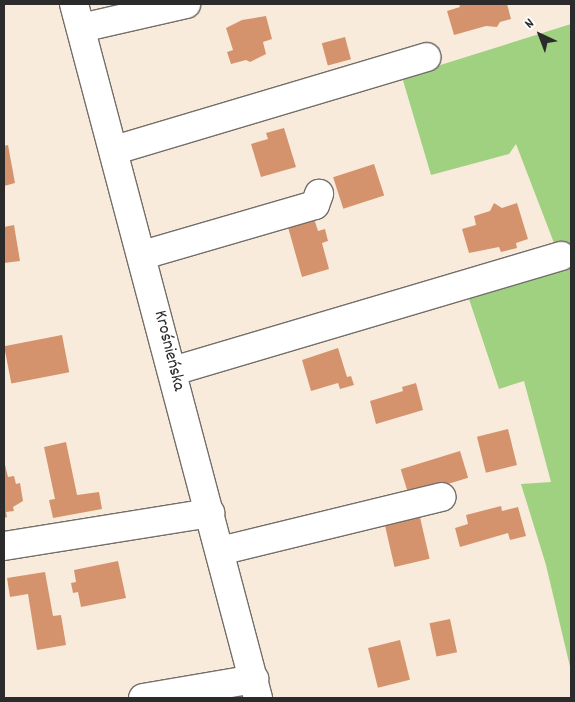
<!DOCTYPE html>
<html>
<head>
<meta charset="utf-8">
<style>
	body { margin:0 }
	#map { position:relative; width:575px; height:702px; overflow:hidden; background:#f8ebdb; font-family:Dekko,sans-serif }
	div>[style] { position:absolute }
	.green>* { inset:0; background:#9fd181 }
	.building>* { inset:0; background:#d5936d; transform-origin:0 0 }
	.roads { filter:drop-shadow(1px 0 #736e69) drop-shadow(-1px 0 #736e69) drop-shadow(0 1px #736e69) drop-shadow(0 -1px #736e69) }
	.minor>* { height:28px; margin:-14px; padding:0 14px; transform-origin:14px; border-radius:14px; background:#fff }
	.major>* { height:28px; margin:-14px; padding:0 14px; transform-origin:14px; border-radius:14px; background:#fff }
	span { translate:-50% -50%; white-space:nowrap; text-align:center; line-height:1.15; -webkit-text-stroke:4.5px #fff; paint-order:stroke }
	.street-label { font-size:18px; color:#2b2b2b }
	.frame { position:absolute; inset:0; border:5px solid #2b2b2b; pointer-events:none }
	.north { position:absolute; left:515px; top:10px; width:50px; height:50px; -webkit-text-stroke:4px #fff; paint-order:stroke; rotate:317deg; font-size:14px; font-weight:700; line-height:20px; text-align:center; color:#2b2b2b }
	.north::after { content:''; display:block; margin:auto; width:18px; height:22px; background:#2b2b2b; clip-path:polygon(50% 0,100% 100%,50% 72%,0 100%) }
</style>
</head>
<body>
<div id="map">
	<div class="green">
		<i style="clip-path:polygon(571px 24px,571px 671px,546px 565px,521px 484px,551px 482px,524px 381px,499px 389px,468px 296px,564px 269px,516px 144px,509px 154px,431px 175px,402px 77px)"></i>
	</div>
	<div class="building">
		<i style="clip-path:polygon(459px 4px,507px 4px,511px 19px,500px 22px,497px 27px,486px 26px,454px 35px,447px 11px,460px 7px)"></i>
		<i style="clip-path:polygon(266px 16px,272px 39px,263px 42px,266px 54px,250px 62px,246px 60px,231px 64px,227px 52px,233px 50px,226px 28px,242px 20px)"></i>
		<i style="left:345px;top:37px;width:23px;height:24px;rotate:75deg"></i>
		<i style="clip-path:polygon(284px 128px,296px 167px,261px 177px,251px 144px,268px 139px,266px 133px)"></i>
		<i style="clip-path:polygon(8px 145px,15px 183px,4px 186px,4px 146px)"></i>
		<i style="left:374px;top:164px;width:33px;height:43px;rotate:72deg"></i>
		<i style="clip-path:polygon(494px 203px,502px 208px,517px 203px,528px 239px,516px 243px,517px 248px,501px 252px,499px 247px,469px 253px,462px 229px,476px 225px,474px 216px,490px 211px)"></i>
		<i style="clip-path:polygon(312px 212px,318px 231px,325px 229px,328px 241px,322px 243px,329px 269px,302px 277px,286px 220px)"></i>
		<i style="clip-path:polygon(14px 225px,20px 261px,4px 263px,4px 227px)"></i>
		<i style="left:62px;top:335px;width:38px;height:59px;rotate:79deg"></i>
		<i style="clip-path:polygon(338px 348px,347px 377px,351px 376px,354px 385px,340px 389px,338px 383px,311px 391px,302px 360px)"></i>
		<i style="clip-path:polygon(416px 383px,423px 410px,376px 424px,370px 401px,403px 391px,402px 387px)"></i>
		<i style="left:508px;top:429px;width:37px;height:32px;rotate:76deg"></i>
		<i style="clip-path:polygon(66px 442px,77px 495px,99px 492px,102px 509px,53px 518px,49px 500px,55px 499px,44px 447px)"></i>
		<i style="left:460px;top:451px;width:28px;height:62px;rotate:73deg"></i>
		<i style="clip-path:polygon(4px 461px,8px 477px,14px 476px,16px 484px,20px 483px,23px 501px,13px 507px,14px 511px,6px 512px,7px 517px,4px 518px)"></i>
		<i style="clip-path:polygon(501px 506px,502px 511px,518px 507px,526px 536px,510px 540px,508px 533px,460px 547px,455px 528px,468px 524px,466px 515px)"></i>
		<i style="left:419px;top:513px;width:47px;height:36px;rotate:77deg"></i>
		<i style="clip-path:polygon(118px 561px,126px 598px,81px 607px,78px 592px,73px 593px,71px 583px,76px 582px,74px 570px)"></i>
		<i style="clip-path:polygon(45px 572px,53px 616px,61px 615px,66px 645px,37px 650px,28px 594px,10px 597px,7px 578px)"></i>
		<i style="left:450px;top:619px;width:34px;height:21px;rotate:78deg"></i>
		<i style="left:400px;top:640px;width:41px;height:33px;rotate:76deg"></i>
	</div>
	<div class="roads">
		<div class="minor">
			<i style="left:81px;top:28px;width:108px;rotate:-12.9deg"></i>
			<i style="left:115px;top:150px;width:325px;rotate:-16.6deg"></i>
			<i style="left:143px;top:255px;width:179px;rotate:-16.2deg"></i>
			<i style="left:315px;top:205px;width:12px;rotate:-70deg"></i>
			<i style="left:173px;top:371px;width:405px;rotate:-16.5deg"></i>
			<i style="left:4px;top:546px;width:209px;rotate:-9.1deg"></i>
			<i style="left:220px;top:551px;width:228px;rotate:-13.7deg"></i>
			<i style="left:143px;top:698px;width:113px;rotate:-9.7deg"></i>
		</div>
		<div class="major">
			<i style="left:74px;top:4px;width:718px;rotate:75.15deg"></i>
		</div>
	</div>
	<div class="street-label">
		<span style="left:168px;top:351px;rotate:76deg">Krośnieńska</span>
	</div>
	<div class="frame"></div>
	<div class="north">N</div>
</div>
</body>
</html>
